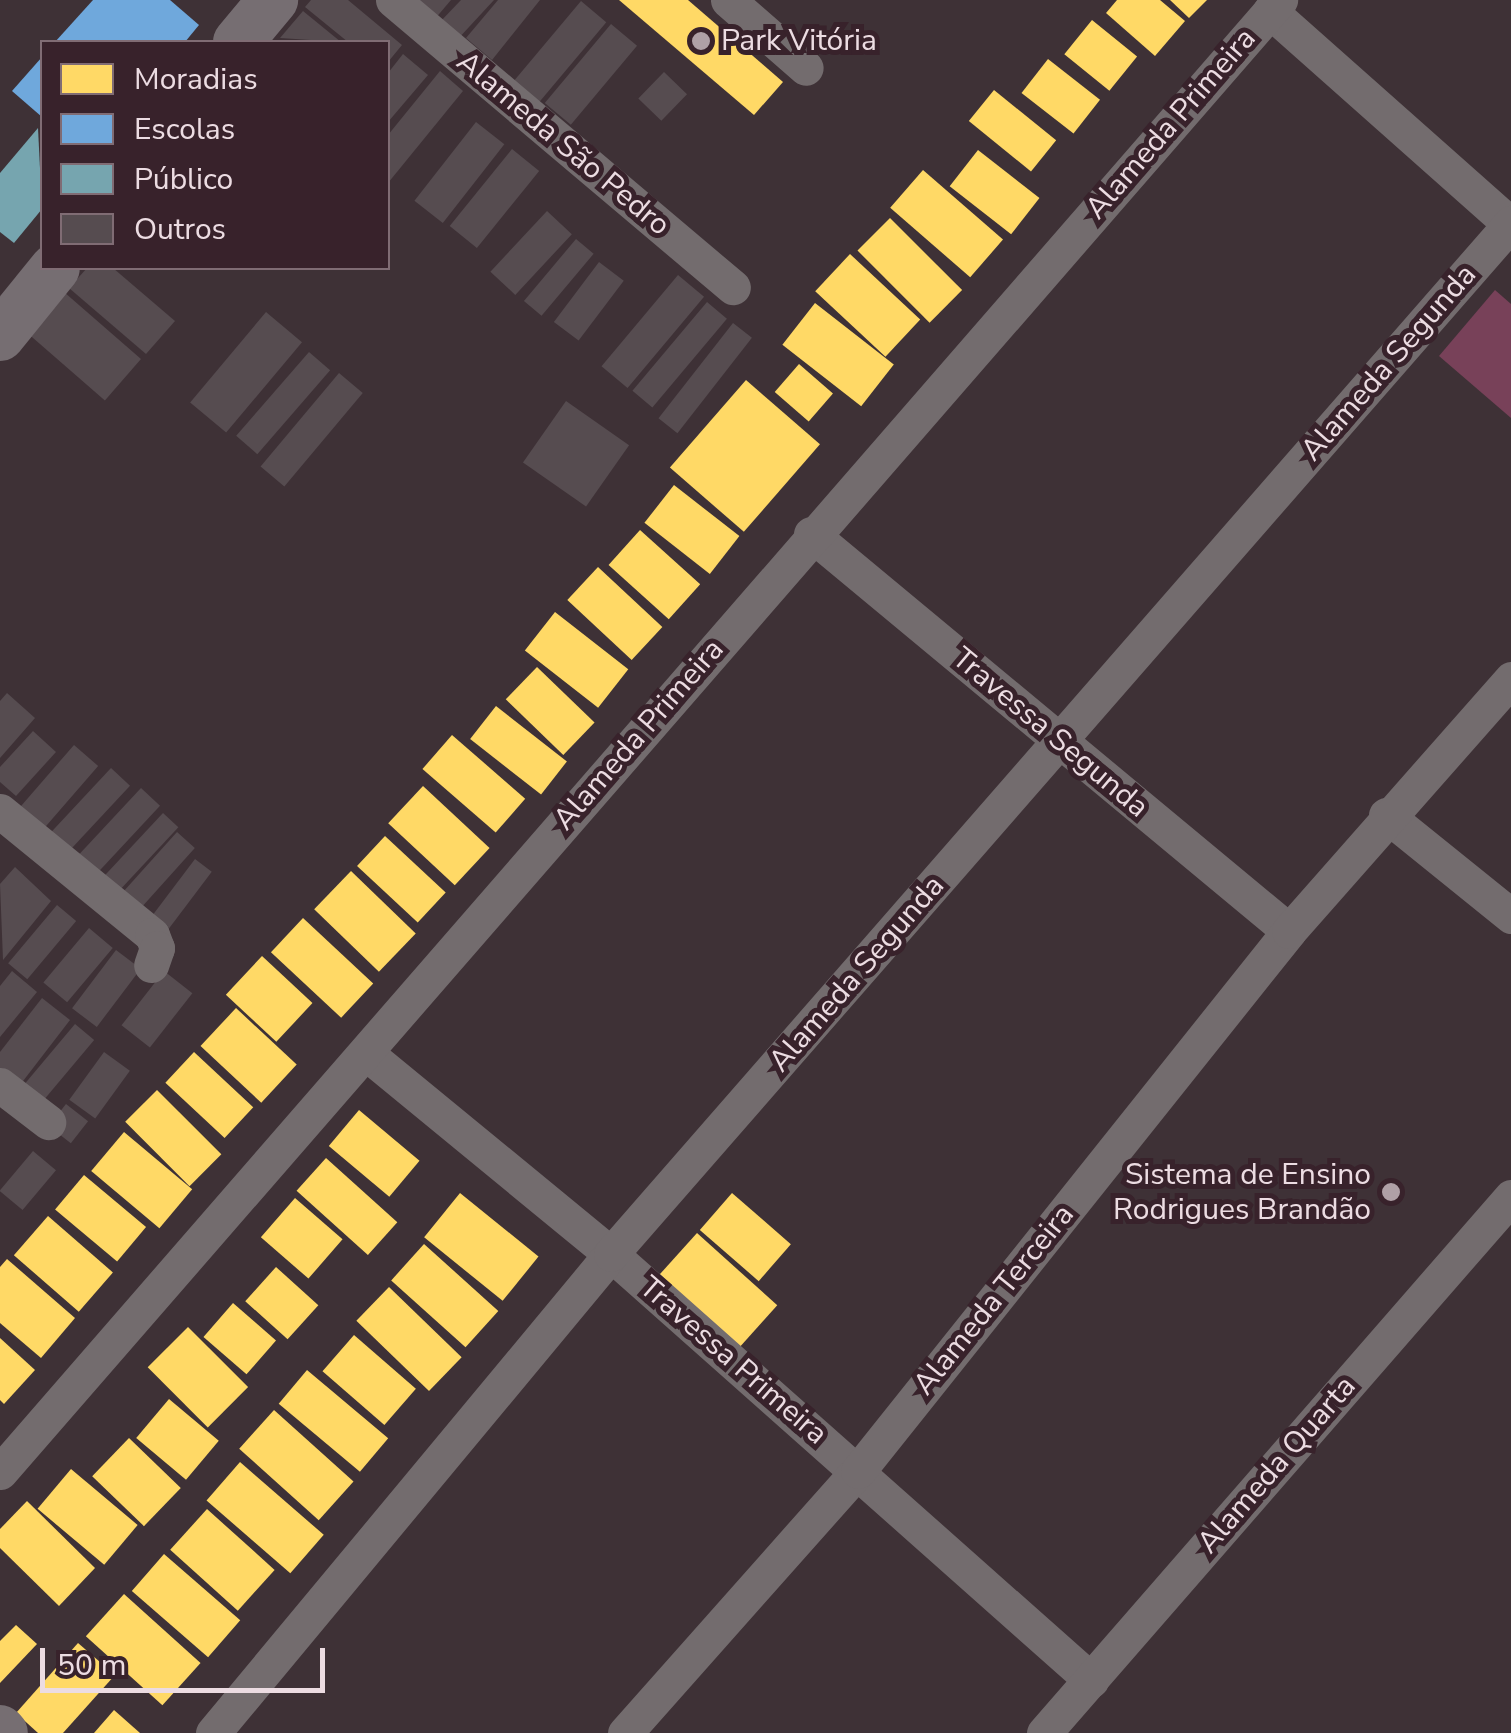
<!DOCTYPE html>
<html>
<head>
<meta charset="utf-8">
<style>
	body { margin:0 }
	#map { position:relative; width:1511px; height:1733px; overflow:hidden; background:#3e3136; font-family:"Nunito Sans",sans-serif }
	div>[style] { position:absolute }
	.green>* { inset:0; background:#784159 }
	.homes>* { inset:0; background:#ffd966; transform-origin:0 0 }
	.schools>* { inset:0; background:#6fa8dc }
	.public>* { inset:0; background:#76a5af }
	.building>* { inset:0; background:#564c50; transform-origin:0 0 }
	.street>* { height:35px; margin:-17.5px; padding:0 17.5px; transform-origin:17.5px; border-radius:17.5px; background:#736c6e }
	.secondary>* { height:50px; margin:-25px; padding:0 25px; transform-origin:25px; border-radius:25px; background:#766e72 }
	.dots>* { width:28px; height:28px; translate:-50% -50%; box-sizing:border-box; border:5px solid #38222b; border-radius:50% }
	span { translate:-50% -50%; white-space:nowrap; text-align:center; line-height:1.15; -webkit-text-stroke:10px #38222b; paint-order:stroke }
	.poi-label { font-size:30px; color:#ecdce2 }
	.left { translate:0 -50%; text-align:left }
	.right { translate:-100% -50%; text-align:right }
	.street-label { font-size:30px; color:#ecdce2 }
	.legend { position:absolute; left:40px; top:40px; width:350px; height:230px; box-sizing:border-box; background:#38222b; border:2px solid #806c74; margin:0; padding:12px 18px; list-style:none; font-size:30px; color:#ecdce2 }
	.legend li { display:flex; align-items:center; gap:20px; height:50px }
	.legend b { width:50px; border:2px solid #806c74 }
	.scale { position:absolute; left:40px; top:1648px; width:285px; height:45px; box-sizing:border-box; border:5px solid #ecdce2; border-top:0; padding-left:12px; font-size:30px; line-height:35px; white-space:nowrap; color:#ecdce2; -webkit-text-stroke:8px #38222b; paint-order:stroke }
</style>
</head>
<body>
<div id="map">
	<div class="green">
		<i style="clip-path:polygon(1495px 290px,1511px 304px,1511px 418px,1439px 356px)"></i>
	</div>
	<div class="homes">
		<i style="clip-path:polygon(619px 0,688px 0,783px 82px,754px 115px)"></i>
		<i style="clip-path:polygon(1117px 0,1160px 0,1185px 21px,1155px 56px,1106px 13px)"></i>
		<i style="clip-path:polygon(1170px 0,1207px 0,1189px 18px)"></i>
		<i style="left:1092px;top:20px;width:58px;height:44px;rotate:39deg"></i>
		<i style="left:1048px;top:59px;width:66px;height:43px;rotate:38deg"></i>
		<i style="left:994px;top:90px;width:80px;height:40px;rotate:39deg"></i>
		<i style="left:978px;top:150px;width:78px;height:46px;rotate:38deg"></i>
		<i style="left:923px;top:170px;width:106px;height:50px;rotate:41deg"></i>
		<i style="left:890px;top:218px;width:102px;height:46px;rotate:45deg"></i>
		<i style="left:850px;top:254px;width:96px;height:51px;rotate:43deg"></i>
		<i style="left:815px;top:303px;width:100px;height:53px;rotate:38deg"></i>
		<i style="left:799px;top:364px;width:45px;height:37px;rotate:41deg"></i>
		<i style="left:746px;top:380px;width:98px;height:116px;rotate:41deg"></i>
		<i style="left:674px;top:485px;width:83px;height:48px;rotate:38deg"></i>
		<i style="left:640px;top:530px;width:81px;height:47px;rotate:42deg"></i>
		<i style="left:598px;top:567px;width:88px;height:45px;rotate:43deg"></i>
		<i style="left:555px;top:612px;width:93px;height:49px;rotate:38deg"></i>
		<i style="left:537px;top:667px;width:80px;height:45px;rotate:44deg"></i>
		<i style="left:496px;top:706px;width:90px;height:42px;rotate:38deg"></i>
		<i style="left:452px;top:735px;width:97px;height:45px;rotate:41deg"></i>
		<i style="left:423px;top:786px;width:91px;height:51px;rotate:43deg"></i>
		<i style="left:385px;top:836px;width:83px;height:41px;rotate:43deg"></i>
		<i style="left:351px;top:871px;width:90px;height:53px;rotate:44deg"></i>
		<i style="left:303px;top:918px;width:96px;height:47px;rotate:43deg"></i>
		<i style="left:262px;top:956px;width:69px;height:53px;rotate:43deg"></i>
		<i style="left:236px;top:1008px;width:83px;height:52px;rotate:43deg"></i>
		<i style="left:194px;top:1052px;width:81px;height:42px;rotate:43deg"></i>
		<i style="left:157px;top:1090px;width:91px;height:45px;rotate:45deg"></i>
		<i style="left:359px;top:1110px;width:79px;height:47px;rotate:40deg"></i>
		<i style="left:124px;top:1132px;width:89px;height:51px;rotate:40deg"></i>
		<i style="left:326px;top:1158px;width:96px;height:44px;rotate:42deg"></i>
		<i style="left:84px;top:1175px;width:81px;height:45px;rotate:40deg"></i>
		<i style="left:460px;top:1193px;width:101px;height:57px;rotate:39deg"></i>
		<i style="left:732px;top:1193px;width:78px;height:49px;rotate:41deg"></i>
		<i style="left:295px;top:1198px;width:63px;height:52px;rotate:41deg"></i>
		<i style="left:48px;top:1216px;width:86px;height:52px;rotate:41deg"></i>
		<i style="left:697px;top:1233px;width:108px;height:57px;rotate:42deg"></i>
		<i style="left:424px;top:1244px;width:100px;height:49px;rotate:42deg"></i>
		<i style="clip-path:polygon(7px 1259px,75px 1318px,41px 1358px,0 1323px,0 1267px)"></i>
		<i style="left:276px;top:1267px;width:57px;height:46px;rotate:42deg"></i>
		<i style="left:389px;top:1287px;width:101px;height:47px;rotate:44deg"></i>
		<i style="left:233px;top:1303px;width:57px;height:45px;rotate:41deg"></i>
		<i style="left:188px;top:1327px;width:85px;height:57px;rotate:45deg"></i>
		<i style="left:354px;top:1335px;width:82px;height:48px;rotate:41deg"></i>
		<i style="clip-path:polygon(0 1338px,35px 1370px,4px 1404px,0 1400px)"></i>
		<i style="left:307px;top:1370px;width:106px;height:44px;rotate:40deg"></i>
		<i style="left:169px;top:1399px;width:65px;height:51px;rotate:40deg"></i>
		<i style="left:274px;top:1410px;width:107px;height:52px;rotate:42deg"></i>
		<i style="left:129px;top:1438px;width:72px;height:53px;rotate:44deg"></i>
		<i style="left:240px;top:1462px;width:111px;height:51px;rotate:41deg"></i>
		<i style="left:71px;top:1469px;width:87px;height:52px;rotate:40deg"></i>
		<i style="clip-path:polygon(27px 1501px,95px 1568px,59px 1606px,0 1548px,0 1529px)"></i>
		<i style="left:207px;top:1509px;width:91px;height:55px;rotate:42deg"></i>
		<i style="left:164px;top:1554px;width:101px;height:49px;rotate:41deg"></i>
		<i style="left:124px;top:1594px;width:103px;height:57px;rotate:42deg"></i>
		<i style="clip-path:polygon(16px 1625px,37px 1644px,0 1683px,0 1641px)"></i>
		<i style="clip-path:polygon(78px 1643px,115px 1675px,63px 1733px,38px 1733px,16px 1713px)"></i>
		<i style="clip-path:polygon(114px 1710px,140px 1733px,94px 1733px)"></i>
	</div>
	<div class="schools">
		<i style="clip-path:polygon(93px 0,170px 0,199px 25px,185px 42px,55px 42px)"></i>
		<i style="clip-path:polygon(42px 57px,42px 117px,12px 91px)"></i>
	</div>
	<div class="public">
		<i style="clip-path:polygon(38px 128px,42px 209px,14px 243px,0 232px,0 173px)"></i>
	</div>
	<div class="building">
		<i style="clip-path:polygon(311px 0,348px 0,402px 45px,388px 62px,388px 42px,348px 42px,305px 7px)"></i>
		<i style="clip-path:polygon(412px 0,451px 0,434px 20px)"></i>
		<i style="clip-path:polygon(461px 0,494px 0,457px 40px,439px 23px)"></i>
		<i style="clip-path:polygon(498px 0,540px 0,492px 60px,466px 38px)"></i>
		<i style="left:581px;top:1px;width:33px;height:110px;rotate:40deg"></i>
		<i style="clip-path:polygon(303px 11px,341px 42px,280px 38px)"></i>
		<i style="left:611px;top:24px;width:34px;height:103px;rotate:40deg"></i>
		<i style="clip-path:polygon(403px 54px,428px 75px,388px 122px,388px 73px)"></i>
		<i style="clip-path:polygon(440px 71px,463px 91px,388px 183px,388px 135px)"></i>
		<i style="left:664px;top:72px;width:32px;height:37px;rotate:44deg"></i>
		<i style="left:476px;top:122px;width:36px;height:100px;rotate:38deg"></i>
		<i style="left:512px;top:149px;width:35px;height:99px;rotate:39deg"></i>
		<i style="left:547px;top:211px;width:34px;height:83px;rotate:43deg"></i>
		<i style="left:576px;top:239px;width:23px;height:81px;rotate:40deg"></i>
		<i style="left:599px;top:262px;width:31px;height:75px;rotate:37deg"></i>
		<i style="clip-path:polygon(87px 268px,113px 268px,175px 321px,146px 354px,69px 288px)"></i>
		<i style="left:678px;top:275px;width:34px;height:119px;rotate:40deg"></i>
		<i style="left:64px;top:292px;width:102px;height:55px;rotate:41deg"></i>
		<i style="left:707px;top:302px;width:26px;height:116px;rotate:40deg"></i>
		<i style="left:266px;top:312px;width:47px;height:118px;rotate:40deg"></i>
		<i style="left:733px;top:323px;width:24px;height:121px;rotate:38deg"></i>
		<i style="left:309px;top:352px;width:28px;height:111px;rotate:41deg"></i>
		<i style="left:339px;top:373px;width:31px;height:122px;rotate:40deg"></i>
		<i style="left:566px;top:401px;width:77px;height:75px;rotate:35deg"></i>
		<i style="clip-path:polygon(7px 693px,35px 718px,0 758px,0 701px)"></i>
		<i style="clip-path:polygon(33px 731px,56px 752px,16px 796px,0 782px,0 767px)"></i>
		<i style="left:74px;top:745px;width:32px;height:84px;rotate:41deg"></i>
		<i style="left:111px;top:768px;width:26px;height:93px;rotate:43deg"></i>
		<i style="left:141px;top:788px;width:26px;height:96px;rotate:43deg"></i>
		<i style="left:163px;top:813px;width:21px;height:93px;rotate:43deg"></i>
		<i style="left:177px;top:832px;width:24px;height:90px;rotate:42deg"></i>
		<i style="left:195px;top:859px;width:21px;height:84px;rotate:37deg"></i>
		<i style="clip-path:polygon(15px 867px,51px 901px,3px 960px,0 884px)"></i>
		<i style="left:57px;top:905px;width:25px;height:76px;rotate:40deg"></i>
		<i style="left:89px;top:928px;width:31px;height:71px;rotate:40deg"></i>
		<i style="left:116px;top:950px;width:31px;height:73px;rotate:37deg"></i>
		<i style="clip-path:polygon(12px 971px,37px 992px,0 1037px,0 986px)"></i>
		<i style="left:164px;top:971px;width:36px;height:69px;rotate:38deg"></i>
		<i style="clip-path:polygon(42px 998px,70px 1020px,20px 1085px,0 1069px,0 1052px)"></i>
		<i style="left:75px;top:1024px;width:25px;height:80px;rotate:40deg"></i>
		<i style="left:104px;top:1052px;width:32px;height:59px;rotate:36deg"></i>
		<i style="left:66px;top:1104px;width:28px;height:28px;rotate:38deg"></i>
		<i style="left:33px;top:1151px;width:30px;height:52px;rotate:40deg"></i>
	</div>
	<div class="street">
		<i style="left:393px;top:0;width:445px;rotate:40.2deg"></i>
		<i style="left:728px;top:0;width:103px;rotate:41.1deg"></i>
		<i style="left:1270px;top:11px;width:321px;rotate:41.6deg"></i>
		<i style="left:811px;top:534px;width:621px;rotate:39.71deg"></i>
		<i style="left:0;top:811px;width:196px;rotate:39.2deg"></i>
		<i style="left:152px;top:935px;width:14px;rotate:69deg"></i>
		<i style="left:157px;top:948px;width:18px;rotate:109deg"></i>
		<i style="left:1386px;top:815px;width:161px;rotate:38.9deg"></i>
		<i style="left:366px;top:1053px;width:317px;rotate:39.4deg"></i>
		<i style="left:611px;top:1254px;width:642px;rotate:41.59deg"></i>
		<i style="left:0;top:1085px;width:61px;rotate:37.6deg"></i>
		<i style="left:0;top:1472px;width:1951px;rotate:-48.99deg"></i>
		<i style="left:213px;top:1733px;width:623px;rotate:-50.28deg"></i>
		<i style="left:611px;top:1254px;width:1369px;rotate:-48.88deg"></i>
		<i style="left:625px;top:1733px;width:351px;rotate:-48.4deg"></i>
		<i style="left:858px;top:1471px;width:691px;rotate:-51.4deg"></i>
		<i style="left:1289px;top:931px;width:336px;rotate:-48.6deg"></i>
		<i style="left:1044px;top:1733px;width:711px;rotate:-48.94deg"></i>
	</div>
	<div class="secondary">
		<i style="left:238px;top:42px;width:55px;rotate:-50.2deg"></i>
		<i style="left:0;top:336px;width:87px;rotate:-51deg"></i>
		<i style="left:0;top:1730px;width:4px;rotate:45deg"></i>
	</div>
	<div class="dots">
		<i style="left:701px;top:41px;background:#afa0a6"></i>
		<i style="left:1391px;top:1192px;background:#afa0a6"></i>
	</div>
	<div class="poi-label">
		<span class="left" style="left:721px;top:41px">Park Vitória</span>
		<span class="right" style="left:1371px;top:1192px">Sistema de Ensino<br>Rodrigues Brandão</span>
	</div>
	<div class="street-label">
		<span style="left:1171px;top:124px;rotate:-49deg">Alameda Primeira</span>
		<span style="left:563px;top:144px;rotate:40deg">Alameda São Pedro</span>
		<span style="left:1389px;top:363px;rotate:-49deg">Alameda Segunda</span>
		<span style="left:1050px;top:733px;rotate:40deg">Travessa Segunda</span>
		<span style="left:639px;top:735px;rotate:-49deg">Alameda Primeira</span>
		<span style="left:857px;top:974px;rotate:-49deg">Alameda Segunda</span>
		<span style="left:994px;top:1300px;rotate:-51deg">Alameda Terceira</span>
		<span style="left:733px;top:1361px;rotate:41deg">Travessa Primeira</span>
		<span style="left:1277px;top:1465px;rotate:-49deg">Alameda Quarta</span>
	</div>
	<ul class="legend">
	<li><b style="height:28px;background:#ffd966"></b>Moradias</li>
	<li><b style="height:28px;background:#6fa8dc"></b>Escolas</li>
	<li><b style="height:28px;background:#76a5af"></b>Público</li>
	<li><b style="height:28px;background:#564c50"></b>Outros</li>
	</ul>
	<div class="scale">50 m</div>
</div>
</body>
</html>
